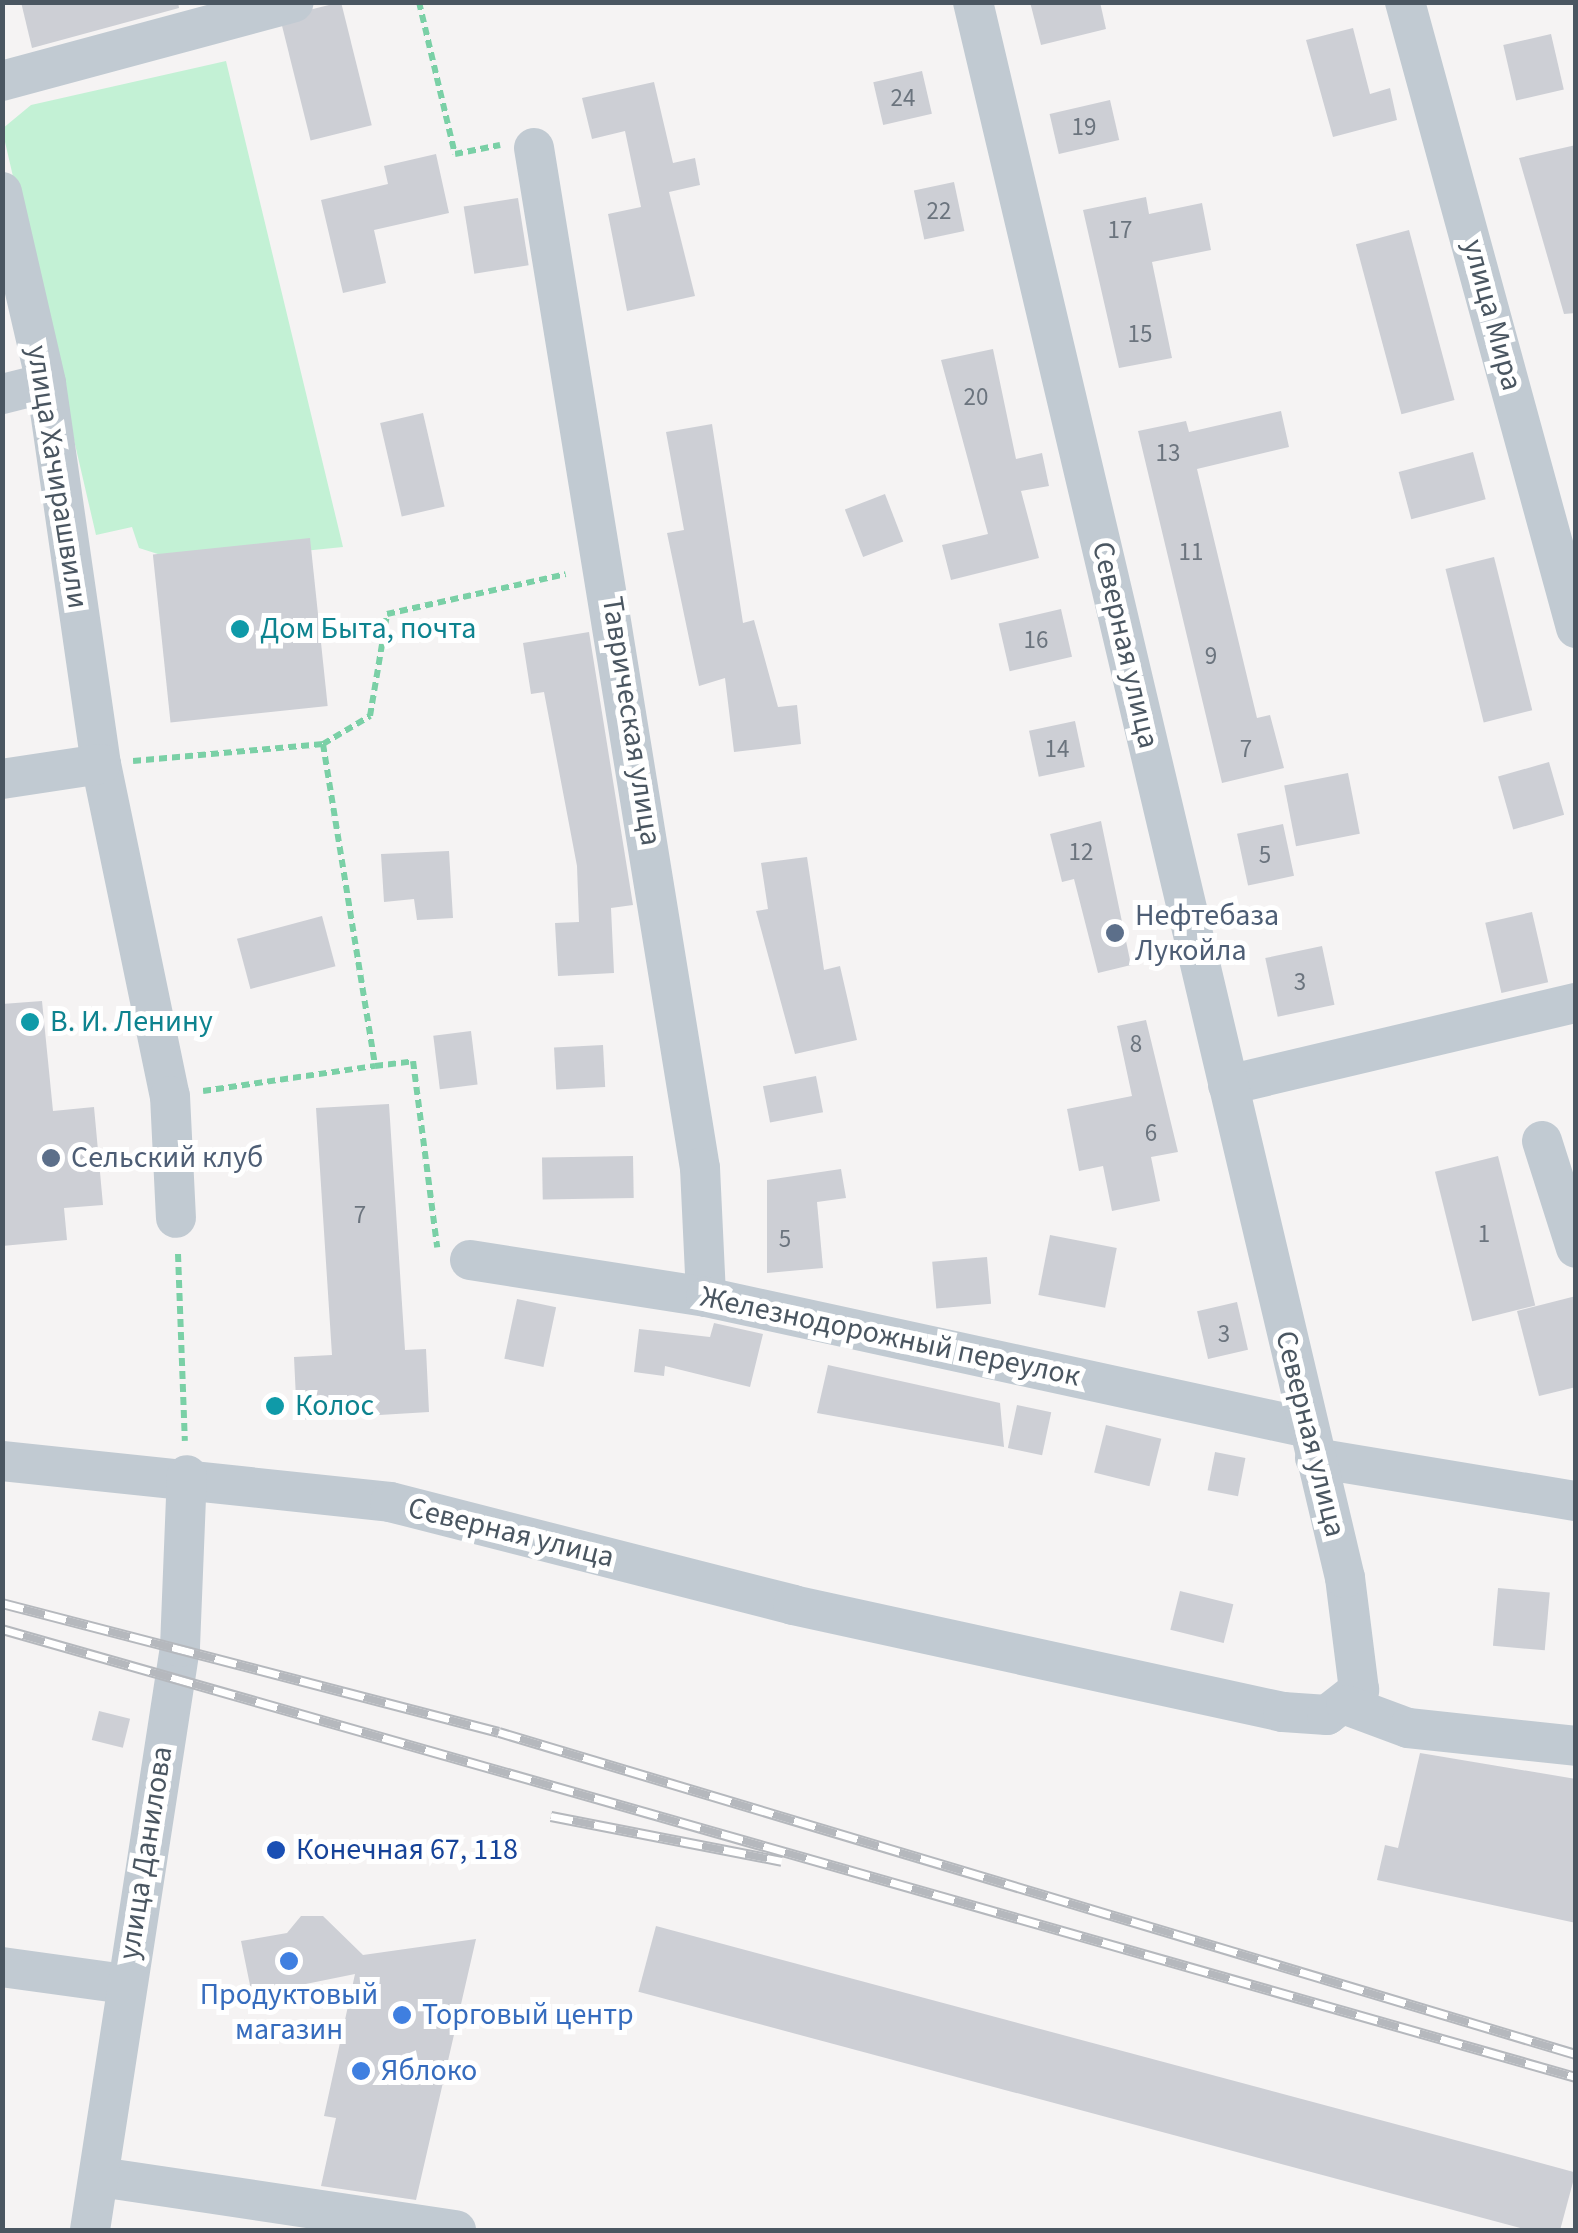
<!DOCTYPE html>
<html>
<head>
<meta charset="utf-8">
<style>
	body { margin:0 }
	#map { position:relative; width:1578px; height:2233px; overflow:hidden; background:#f5f3f3; font-family:"Source Sans 3",sans-serif }
	div>[style] { position:absolute }
	.green>* { inset:0; background:#c3f1d5 }
	.building>* { inset:0; background:#cdcfd5; transform-origin:0 0 }
	.path>* { height:6px; margin-top:-3px; transform-origin:0; background:repeating-linear-gradient(90deg,#7ad0a6 0 8px,transparent 0 13px) }
	.minor>* { height:40px; margin:-20px; padding:0 20px; transform-origin:20px; border-radius:20px; background:#c1cad2 }
	.rail>* { height:11px; margin-top:-5.5px; transform-origin:0; background:repeating-linear-gradient(90deg,#fff 0 22px,#b5b8bd 0 44px); box-sizing:border-box; border-block:2px solid #b5b8bd }
	.dots>* { width:28px; height:28px; translate:-50% -50%; box-sizing:border-box; border:5px solid #fff; border-radius:50% }
	span { translate:-50% -50%; white-space:nowrap; text-align:center; line-height:1.15; -webkit-text-stroke:10px #fff; paint-order:stroke }
	.number-label { font-size:25px; color:#6b747e }
	.number-label span { -webkit-text-stroke-width:0 }
	.street-label { font-size:30px; color:#4a5661 }
	.culture-label { font-size:30px; color:#0d838f }
	.left { translate:0 -50%; text-align:left }
	.service-label { font-size:30px; color:#4e5e75 }
	.transit-label { font-size:30px; color:#164399 }
	.shop-label { font-size:30px; color:#366cbe }
	.frame { position:absolute; inset:0; border:5px solid #4a5661; pointer-events:none }
</style>
</head>
<body>
<div id="map">
	<div class="green">
		<i style="clip-path:polygon(226px 61px,343px 547px,186px 563px,139px 548px,132px 527px,96px 535px,2px 129px,31px 105px)"></i>
	</div>
	<div class="building">
		<i style="clip-path:polygon(21px 2px,178px 2px,179px 8px,32px 48px)"></i>
		<i style="left:341px;top:2px;width:127px;height:63px;rotate:76deg"></i>
		<i style="clip-path:polygon(1030px 2px,1100px 2px,1106px 29px,1041px 45px)"></i>
		<i style="clip-path:polygon(1353px 28px,1370px 94px,1390px 88px,1397px 120px,1333px 137px,1306px 40px)"></i>
		<i style="left:1551px;top:34px;width:57px;height:49px;rotate:77deg"></i>
		<i style="left:922px;top:71px;width:44px;height:50px;rotate:77deg"></i>
		<i style="clip-path:polygon(654px 82px,673px 163px,695px 158px,700px 185px,669px 192px,695px 296px,627px 311px,608px 214px,641px 207px,625px 131px,592px 139px,582px 98px)"></i>
		<i style="left:1110px;top:100px;width:41px;height:62px;rotate:77deg"></i>
		<i style="clip-path:polygon(1576px 145px,1576px 313px,1564px 314px,1519px 158px)"></i>
		<i style="clip-path:polygon(436px 154px,449px 213px,374px 230px,386px 283px,343px 293px,321px 200px,388px 184px,384px 166px)"></i>
		<i style="left:954px;top:182px;width:50px;height:41px;rotate:78deg"></i>
		<i style="clip-path:polygon(1146px 197px,1149px 214px,1202px 203px,1211px 250px,1152px 262px,1172px 358px,1119px 368px,1083px 210px)"></i>
		<i style="left:518px;top:198px;width:68px;height:55px;rotate:81deg"></i>
		<i style="left:1409px;top:230px;width:176px;height:55px;rotate:75deg"></i>
		<i style="clip-path:polygon(993px 349px,1016px 459px,1042px 453px,1049px 486px,1021px 491px,1039px 558px,951px 580px,942px 545px,988px 534px,941px 360px)"></i>
		<i style="clip-path:polygon(1281px 411px,1289px 447px,1197px 469px,1257px 718px,1270px 715px,1284px 768px,1222px 783px,1138px 431px,1186px 421px,1189px 432px)"></i>
		<i style="left:423px;top:413px;width:96px;height:44px;rotate:77deg"></i>
		<i style="clip-path:polygon(712px 424px,743px 623px,754px 620px,778px 707px,797px 705px,801px 744px,734px 752px,725px 678px,699px 686px,667px 533px,684px 530px,666px 432px)"></i>
		<i style="left:1473px;top:452px;width:49px;height:77px;rotate:75deg"></i>
		<i style="left:885px;top:494px;width:51px;height:43px;rotate:69deg"></i>
		<i style="left:310px;top:538px;width:169px;height:158px;rotate:84deg"></i>
		<i style="left:1494px;top:557px;width:158px;height:50px;rotate:76deg"></i>
		<i style="left:1061px;top:609px;width:49px;height:64px;rotate:77deg"></i>
		<i style="clip-path:polygon(589px 632px,633px 905px,611px 908px,614px 973px,558px 976px,555px 923px,579px 922px,577px 866px,544px 692px,531px 694px,523px 643px)"></i>
		<i style="left:1075px;top:721px;width:47px;height:47px;rotate:78deg"></i>
		<i style="left:1549px;top:762px;width:55px;height:53px;rotate:74deg"></i>
		<i style="left:1348px;top:773px;width:62px;height:65px;rotate:79deg"></i>
		<i style="clip-path:polygon(1101px 821px,1131px 965px,1098px 973px,1074px 879px,1062px 882px,1050px 834px)"></i>
		<i style="left:1283px;top:824px;width:53px;height:47px;rotate:78deg"></i>
		<i style="clip-path:polygon(449px 851px,453px 918px,417px 920px,414px 899px,384px 902px,381px 854px)"></i>
		<i style="clip-path:polygon(807px 857px,824px 970px,840px 966px,857px 1040px,795px 1054px,756px 911px,768px 909px,761px 863px)"></i>
		<i style="left:1532px;top:912px;width:72px;height:48px;rotate:77deg"></i>
		<i style="left:322px;top:916px;width:52px;height:88px;rotate:75deg"></i>
		<i style="left:1322px;top:946px;width:60px;height:58px;rotate:78deg"></i>
		<i style="clip-path:polygon(42px 1001px,53px 1111px,94px 1107px,103px 1205px,64px 1208px,67px 1240px,2px 1246px,2px 1004px)"></i>
		<i style="clip-path:polygon(1146px 1020px,1178px 1152px,1151px 1157px,1160px 1201px,1112px 1211px,1103px 1166px,1079px 1171px,1067px 1109px,1132px 1096px,1117px 1026px)"></i>
		<i style="left:471px;top:1031px;width:54px;height:38px;rotate:83deg"></i>
		<i style="left:603px;top:1045px;width:42px;height:49px;rotate:87deg"></i>
		<i style="left:816px;top:1076px;width:37px;height:54px;rotate:79deg"></i>
		<i style="clip-path:polygon(389px 1104px,405px 1350px,426px 1349px,429px 1412px,297px 1420px,294px 1357px,332px 1355px,316px 1108px)"></i>
		<i style="left:633px;top:1156px;width:42px;height:91px;rotate:89deg"></i>
		<i style="left:1498px;top:1156px;width:154px;height:65px;rotate:76deg"></i>
		<i style="clip-path:polygon(841px 1169px,846px 1198px,817px 1202px,823px 1268px,767px 1273px,767px 1180px)"></i>
		<i style="left:1050px;top:1235px;width:68px;height:61px;rotate:11deg"></i>
		<i style="left:987px;top:1257px;width:47px;height:55px;rotate:85deg"></i>
		<i style="clip-path:polygon(1576px 1296px,1576px 1387px,1539px 1396px,1517px 1311px)"></i>
		<i style="left:517px;top:1299px;width:40px;height:61px;rotate:12deg"></i>
		<i style="left:1237px;top:1302px;width:49px;height:41px;rotate:77deg"></i>
		<i style="clip-path:polygon(714px 1323px,763px 1334px,750px 1387px,665px 1366px,664px 1376px,634px 1372px,639px 1329px,710px 1337px)"></i>
		<i style="clip-path:polygon(828px 1365px,1000px 1403px,1004px 1447px,817px 1413px)"></i>
		<i style="left:1017px;top:1405px;width:35px;height:44px;rotate:12deg"></i>
		<i style="left:1106px;top:1425px;width:57px;height:49px;rotate:14deg"></i>
		<i style="left:1215px;top:1452px;width:31px;height:39px;rotate:11deg"></i>
		<i style="left:1498px;top:1588px;width:52px;height:58px;rotate:5deg"></i>
		<i style="left:1180px;top:1591px;width:55px;height:40px;rotate:14deg"></i>
		<i style="left:99px;top:1711px;width:32px;height:30px;rotate:14deg"></i>
		<i style="clip-path:polygon(1420px 1753px,1576px 1779px,1576px 1923px,1377px 1880px,1385px 1845px,1398px 1848px)"></i>
		<i style="clip-path:polygon(301px 1916px,323px 1916px,363px 1955px,476px 1939px,416px 2200px,321px 2186px,336px 2118px,324px 2116px,355px 1974px,252px 1995px,241px 1941px,287px 1933px)"></i>
		<i style="left:656px;top:1926px;width:952px;height:68px;rotate:15deg"></i>
	</div>
	<div class="path">
		<i style="left:419px;top:2px;width:156px;rotate:76.7deg"></i>
		<i style="left:455px;top:154px;width:46px;rotate:-11.3deg"></i>
		<i style="left:323px;top:744px;width:326px;rotate:80.8deg"></i>
		<i style="left:375px;top:1066px;width:38px;rotate:-7deg"></i>
		<i style="left:413px;top:1061px;width:188px;rotate:82.6deg"></i>
		<i style="left:133px;top:761px;width:191px;rotate:-5.1deg"></i>
		<i style="left:323px;top:744px;width:55px;rotate:-30.8deg"></i>
		<i style="left:370px;top:716px;width:103px;rotate:-80.5deg"></i>
		<i style="left:387px;top:614px;width:183px;rotate:-12.6deg"></i>
		<i style="left:203px;top:1091px;width:174px;rotate:-8.3deg"></i>
		<i style="left:178px;top:1254px;width:187px;rotate:87.9deg"></i>
	</div>
	<div class="minor">
		<i style="left:1405px;top:2px;width:649px;rotate:74.72deg"></i>
		<i style="left:2px;top:81px;width:302px;rotate:-15.1deg"></i>
		<i style="left:534px;top:148px;width:1033px;rotate:80.76deg"></i>
		<i style="left:700px;top:1168px;width:129px;rotate:87.3deg"></i>
		<i style="left:2px;top:192px;width:196px;rotate:77deg"></i>
		<i style="left:46px;top:383px;width:385px;rotate:81.8deg"></i>
		<i style="left:101px;top:764px;width:339px;rotate:78.3deg"></i>
		<i style="left:170px;top:1096px;width:122px;rotate:87.2deg"></i>
		<i style="left:2px;top:394px;width:45px;rotate:-14deg"></i>
		<i style="left:2px;top:779px;width:100px;rotate:-8.6deg"></i>
		<i style="left:1228px;top:1085px;width:358px;rotate:-13.3deg"></i>
		<i style="left:1542px;top:1141px;width:112px;rotate:72.4deg"></i>
		<i style="left:470px;top:1260px;width:239px;rotate:8.9deg"></i>
		<i style="left:706px;top:1297px;width:616px;rotate:12.28deg"></i>
		<i style="left:1315px;top:1458px;width:265px;rotate:9.4deg"></i>
		<i style="left:2px;top:1461px;width:390px;rotate:6deg"></i>
		<i style="left:390px;top:1502px;width:416px;rotate:14.3deg"></i>
		<i style="left:793px;top:1605px;width:502px;rotate:12.32deg"></i>
		<i style="left:1283px;top:1712px;width:44px;rotate:3.9deg"></i>
		<i style="left:1327px;top:1715px;width:41px;rotate:-38deg"></i>
		<i style="left:1359px;top:1690px;width:113px;rotate:-97.1deg"></i>
		<i style="left:1345px;top:1578px;width:1619px;rotate:-103.28deg"></i>
		<i style="left:1346px;top:1705px;width:66px;rotate:20.4deg"></i>
		<i style="left:1408px;top:1728px;width:169px;rotate:6.1deg"></i>
		<i style="left:2px;top:1967px;width:124px;rotate:7.9deg"></i>
		<i style="left:100px;top:2177px;width:360px;rotate:8.5deg"></i>
		<i style="left:90px;top:2230px;width:590px;rotate:-81.22deg"></i>
		<i style="left:180px;top:1647px;width:172px;rotate:-87.7deg"></i>
	</div>
	<div class="rail">
		<i style="left:2px;top:1603px;width:513px;rotate:14.55deg"></i>
		<i style="left:499px;top:1732px;width:1124px;rotate:16.65deg"></i>
		<i style="left:2px;top:1629px;width:1637px;rotate:15.89deg"></i>
		<i style="left:551px;top:1816px;width:235px;rotate:11deg"></i>
	</div>
	<div class="dots">
		<i style="left:240px;top:629px;background:#0f9aa8"></i>
		<i style="left:1115px;top:933px;background:#5c6f8a"></i>
		<i style="left:30px;top:1022px;background:#0f9aa8"></i>
		<i style="left:51px;top:1158px;background:#5c6f8a"></i>
		<i style="left:275px;top:1406px;background:#0f9aa8"></i>
		<i style="left:276px;top:1850px;background:#1a4fb4"></i>
		<i style="left:289px;top:1961px;background:#3f7fe0"></i>
		<i style="left:402px;top:2015px;background:#3f7fe0"></i>
		<i style="left:361px;top:2071px;background:#3f7fe0"></i>
	</div>
	<div class="number-label">
		<span style="left:903px;top:98px">24</span>
		<span style="left:1084px;top:127px">19</span>
		<span style="left:939px;top:211px">22</span>
		<span style="left:1120px;top:230px">17</span>
		<span style="left:1140px;top:334px">15</span>
		<span style="left:976px;top:397px">20</span>
		<span style="left:1168px;top:453px">13</span>
		<span style="left:1191px;top:552px">11</span>
		<span style="left:1036px;top:640px">16</span>
		<span style="left:1211px;top:656px">9</span>
		<span style="left:1057px;top:749px">14</span>
		<span style="left:1246px;top:749px">7</span>
		<span style="left:1081px;top:852px">12</span>
		<span style="left:1265px;top:855px">5</span>
		<span style="left:1300px;top:982px">3</span>
		<span style="left:1136px;top:1044px">8</span>
		<span style="left:1151px;top:1133px">6</span>
		<span style="left:360px;top:1215px">7</span>
		<span style="left:1484px;top:1234px">1</span>
		<span style="left:785px;top:1239px">5</span>
		<span style="left:1224px;top:1334px">3</span>
	</div>
	<div class="street-label">
		<span style="left:1492px;top:315px;rotate:75deg">улица Мира</span>
		<span style="left:57px;top:477px;rotate:81deg">улица Хачирашвили</span>
		<span style="left:1125px;top:645px;rotate:77deg">Северная улица</span>
		<span style="left:631px;top:721px;rotate:81deg">Таврическая улица</span>
		<span style="left:890px;top:1337px;rotate:12deg">Железнодорожный переулок</span>
		<span style="left:1310px;top:1434px;rotate:76deg">Северная улица</span>
		<span style="left:511px;top:1533px;rotate:14deg">Северная улица</span>
		<span style="left:146px;top:1853px;rotate:-81deg">улица Данилова</span>
	</div>
	<div class="culture-label">
		<span class="left" style="left:260px;top:629px">Дом Быта, почта</span>
		<span class="left" style="left:50px;top:1022px">В. И. Ленину</span>
		<span class="left" style="left:295px;top:1406px">Колос</span>
	</div>
	<div class="service-label">
		<span class="left" style="left:1135px;top:933px">Нефтебаза<br>Лукойла</span>
		<span class="left" style="left:71px;top:1158px">Сельский клуб</span>
	</div>
	<div class="transit-label">
		<span class="left" style="left:296px;top:1850px">Конечная 67, 118</span>
	</div>
	<div class="shop-label">
		<span style="left:289px;top:2012px">Продуктовый<br>магазин</span>
		<span class="left" style="left:422px;top:2015px">Торговый центр</span>
		<span class="left" style="left:381px;top:2071px">Яблоко</span>
	</div>
	<div class="frame"></div>
</div>
</body>
</html>
